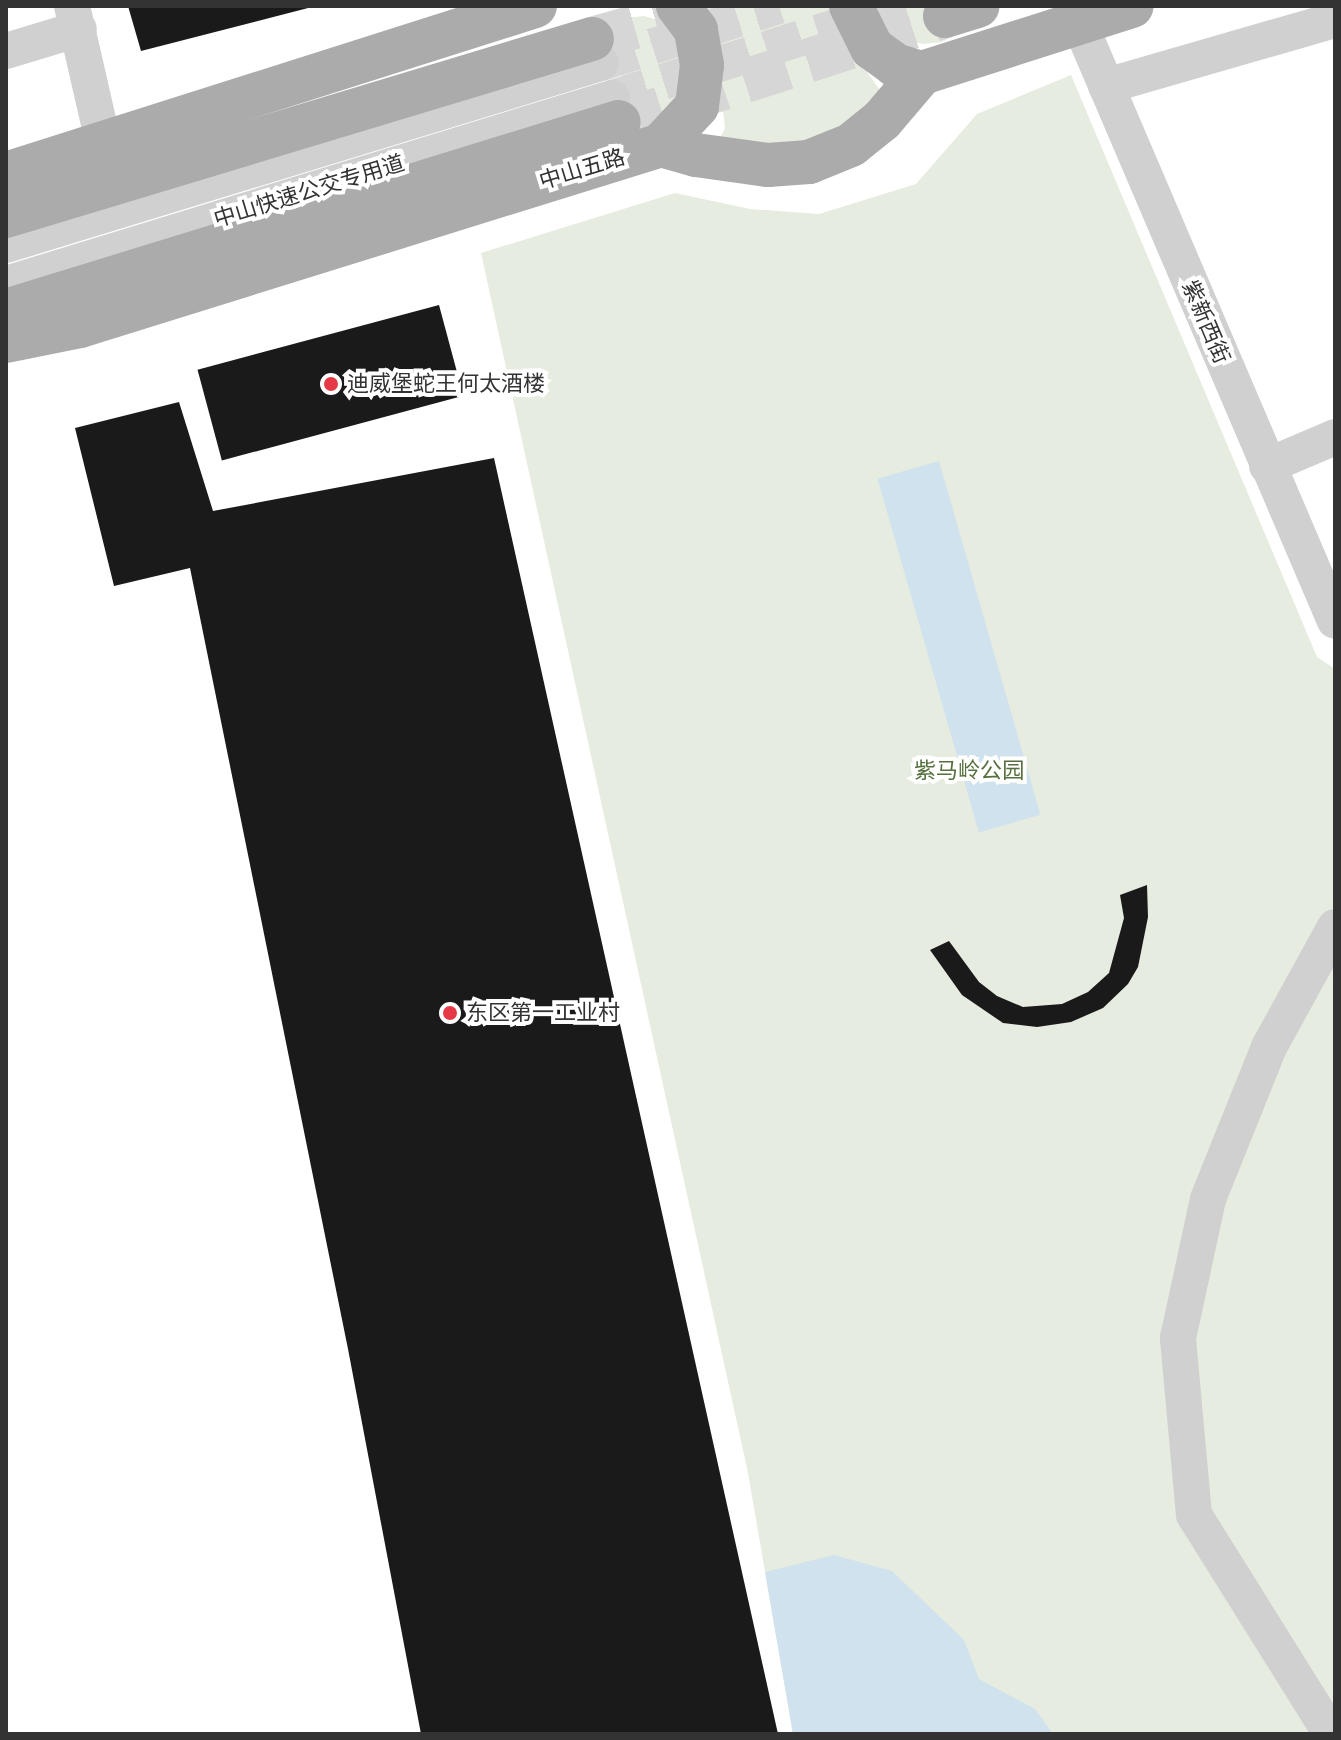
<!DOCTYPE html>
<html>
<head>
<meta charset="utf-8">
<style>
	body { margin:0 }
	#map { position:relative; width:1341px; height:1740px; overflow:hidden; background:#fff; font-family:Inter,"Noto Sans SC",sans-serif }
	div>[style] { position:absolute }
	.green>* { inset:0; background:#e6ecdf }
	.water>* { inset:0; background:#cfe2ee; transform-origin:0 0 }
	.building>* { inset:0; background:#1a1a1a; transform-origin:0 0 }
	.minor-tunnel>* { height:36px; margin-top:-18px; transform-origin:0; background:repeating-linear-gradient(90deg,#d6d6d6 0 36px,transparent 0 54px) }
	.major-tunnel>* { height:44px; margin-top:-22px; transform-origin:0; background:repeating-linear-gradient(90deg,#d6d6d6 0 44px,transparent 0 66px) }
	.minor>* { height:36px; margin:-18px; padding:0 18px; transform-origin:18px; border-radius:18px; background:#d0d0d0 }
	.major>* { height:44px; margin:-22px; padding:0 22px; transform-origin:22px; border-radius:22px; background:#ababab }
	.dots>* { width:22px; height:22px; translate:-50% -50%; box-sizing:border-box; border:4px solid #fff; border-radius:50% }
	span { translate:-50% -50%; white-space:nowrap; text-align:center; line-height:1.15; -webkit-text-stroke:8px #fff; paint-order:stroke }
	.street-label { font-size:22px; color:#333 }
	.poi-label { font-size:22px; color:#333 }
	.left { translate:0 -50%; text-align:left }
	.park-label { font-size:22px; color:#56703f }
	.frame { position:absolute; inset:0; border:8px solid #333; pointer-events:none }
</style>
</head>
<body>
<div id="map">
	<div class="green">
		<i style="clip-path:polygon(693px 6px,830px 6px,841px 35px,889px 103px,824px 146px,714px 152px,725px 128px,715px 43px)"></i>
		<i style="clip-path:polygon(870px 6px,950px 6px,959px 33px,942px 42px,923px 44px,904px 40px,887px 31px)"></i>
		<i style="clip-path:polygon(644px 16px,662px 21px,678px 31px,698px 86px,641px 135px,607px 25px,625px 18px)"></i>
		<i style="clip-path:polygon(1071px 75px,1317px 657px,1335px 669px,1335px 1734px,793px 1734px,748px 1473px,481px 253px,675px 193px,750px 209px,819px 214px,916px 184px,977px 114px)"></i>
	</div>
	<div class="water">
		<i style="left:939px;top:461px;width:368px;height:64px;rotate:74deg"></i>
		<i style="clip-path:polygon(834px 1555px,892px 1571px,964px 1640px,979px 1679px,1035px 1709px,1053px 1734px,793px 1734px,765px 1572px)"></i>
	</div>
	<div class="building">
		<i style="clip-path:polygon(128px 6px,312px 6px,312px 7px,141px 51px)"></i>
		<i style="left:439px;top:305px;width:94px;height:250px;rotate:75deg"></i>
		<i style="clip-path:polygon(179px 402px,213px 511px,494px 458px,778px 1734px,421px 1734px,348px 1349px,190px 568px,114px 586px,75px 428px)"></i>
		<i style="clip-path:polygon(1147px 885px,1148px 917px,1138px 967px,1128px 984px,1103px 1008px,1071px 1022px,1037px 1027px,1003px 1023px,962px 995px,930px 950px,949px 941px,979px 982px,997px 996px,1023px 1007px,1062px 1004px,1088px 992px,1109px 973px,1124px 918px,1120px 895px)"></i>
	</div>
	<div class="minor-tunnel">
		<i style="left:601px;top:63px;width:187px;rotate:-17.8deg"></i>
		<i style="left:612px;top:98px;width:304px;rotate:-17.6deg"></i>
	</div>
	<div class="major-tunnel">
		<i style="left:592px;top:39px;width:122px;rotate:-15.8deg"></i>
		<i style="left:619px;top:122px;width:343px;rotate:-18deg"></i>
	</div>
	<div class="minor">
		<i style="left:72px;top:6px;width:139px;rotate:77.1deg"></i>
		<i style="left:1079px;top:22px;width:651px;rotate:66.86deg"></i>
		<i style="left:6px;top:51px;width:76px;rotate:-16.8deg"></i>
		<i style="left:1106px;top:86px;width:238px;rotate:-16.1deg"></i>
		<i style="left:6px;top:245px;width:622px;rotate:-17.01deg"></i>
		<i style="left:6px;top:284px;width:634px;rotate:-17.06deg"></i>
		<i style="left:1267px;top:466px;width:74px;rotate:-23.1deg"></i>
		<i style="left:1331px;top:1734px;width:258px;rotate:-122deg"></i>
		<i style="left:1194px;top:1515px;width:178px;rotate:-95.2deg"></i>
		<i style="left:1178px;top:1338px;width:142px;rotate:-77.8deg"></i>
		<i style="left:1208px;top:1199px;width:164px;rotate:-68.1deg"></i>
		<i style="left:1269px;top:1047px;width:137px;rotate:-61.2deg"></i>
	</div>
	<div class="major">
		<i style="left:851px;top:6px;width:47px;rotate:63.4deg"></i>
		<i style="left:872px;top:48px;width:29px;rotate:36deg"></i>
		<i style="left:895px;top:65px;width:28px;rotate:17deg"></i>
		<i style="left:945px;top:16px;width:34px;rotate:-17deg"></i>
		<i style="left:661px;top:145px;width:53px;rotate:-47.3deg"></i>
		<i style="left:697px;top:106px;width:41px;rotate:-83deg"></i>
		<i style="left:702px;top:65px;width:36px;rotate:-100deg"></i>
		<i style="left:696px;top:30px;width:30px;rotate:-127deg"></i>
		<i style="left:6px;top:174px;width:555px;rotate:-17.62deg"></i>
		<i style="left:6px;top:216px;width:612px;rotate:-16.81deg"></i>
		<i style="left:6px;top:311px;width:641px;rotate:-17.14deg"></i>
		<i style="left:6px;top:341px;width:76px;rotate:-11.5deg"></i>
		<i style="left:80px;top:326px;width:609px;rotate:-17.3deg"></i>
		<i style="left:661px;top:145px;width:36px;rotate:16deg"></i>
		<i style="left:696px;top:155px;width:73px;rotate:7.9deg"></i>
		<i style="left:768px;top:165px;width:41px;rotate:-4.2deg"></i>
		<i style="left:809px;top:162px;width:45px;rotate:-22deg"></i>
		<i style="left:851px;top:145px;width:40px;rotate:-39deg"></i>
		<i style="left:882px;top:120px;width:62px;rotate:-49.6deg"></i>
		<i style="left:922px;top:73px;width:220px;rotate:-17.7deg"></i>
	</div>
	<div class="dots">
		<i style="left:331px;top:384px;background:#e63946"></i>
		<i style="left:450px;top:1013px;background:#e63946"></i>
	</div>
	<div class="street-label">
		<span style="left:582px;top:169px;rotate:-17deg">中山五路</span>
		<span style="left:309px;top:191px;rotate:-17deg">中山快速公交专用道</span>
		<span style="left:1206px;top:322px;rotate:67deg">紫新西街</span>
	</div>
	<div class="poi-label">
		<span class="left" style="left:347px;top:384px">迪威堡蛇王何太酒楼</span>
		<span class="left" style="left:466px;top:1013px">东区第一工业村</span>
	</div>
	<div class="park-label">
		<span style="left:969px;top:771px">紫马岭公园</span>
	</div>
	<div class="frame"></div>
</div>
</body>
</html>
